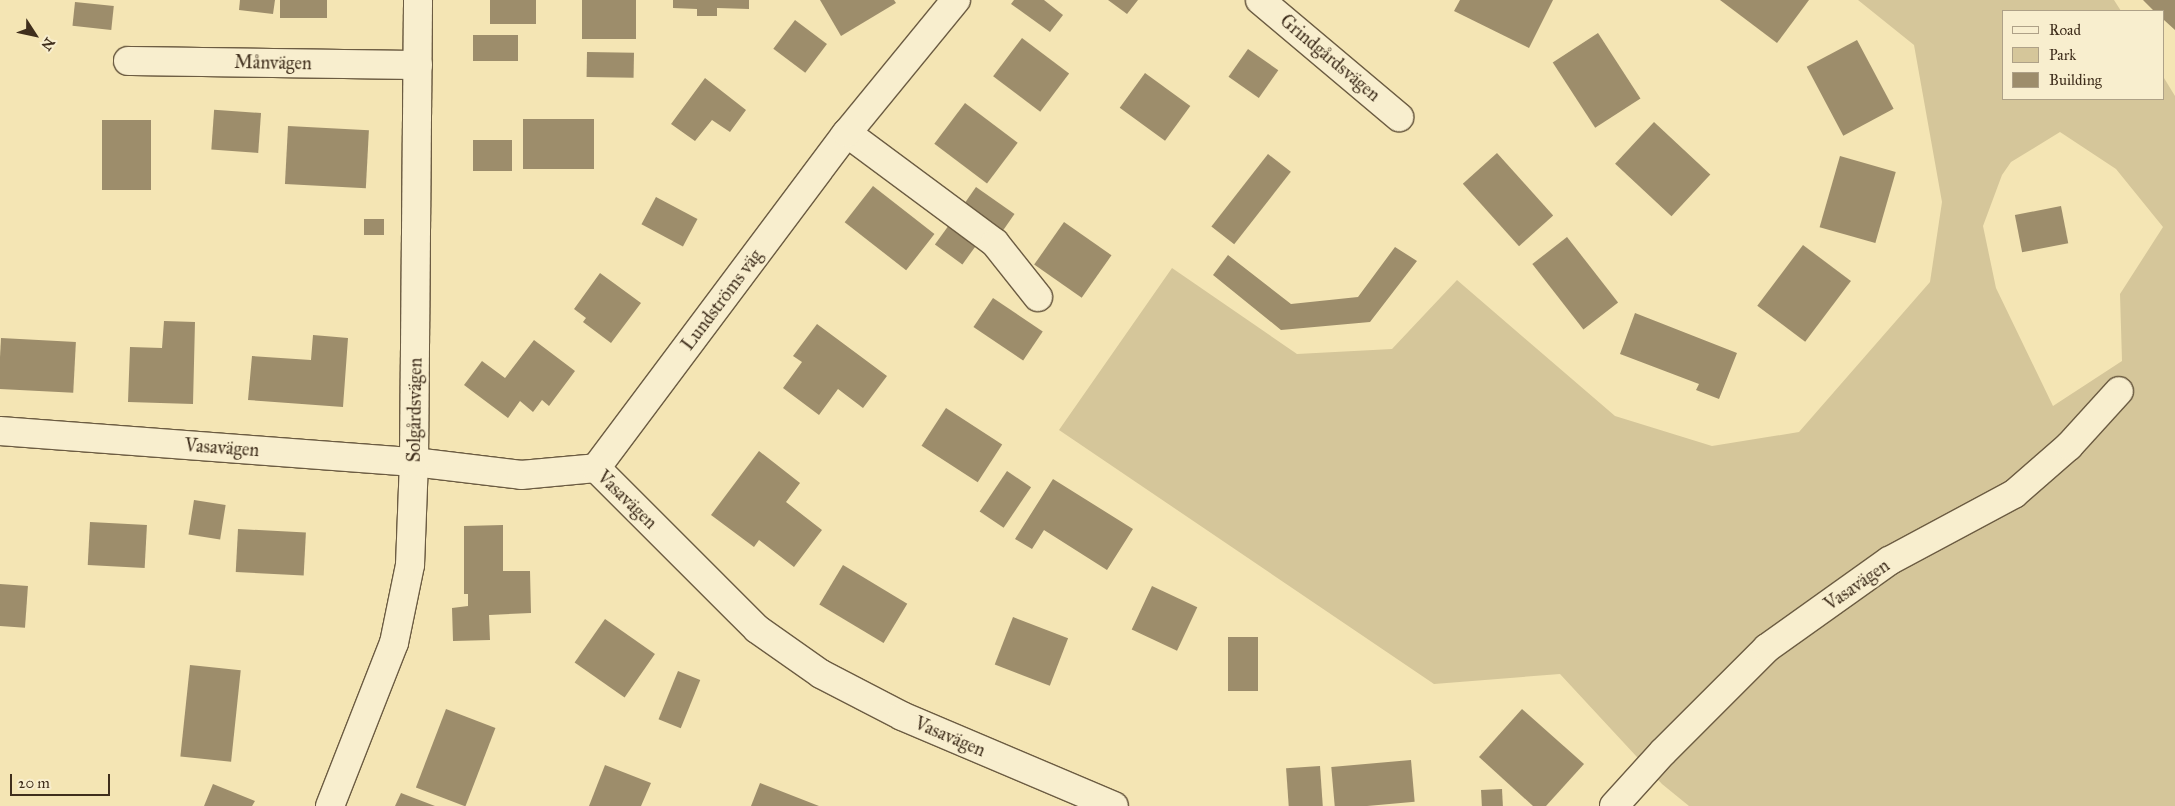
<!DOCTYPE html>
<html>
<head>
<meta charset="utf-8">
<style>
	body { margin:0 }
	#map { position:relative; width:2175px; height:806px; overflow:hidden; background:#f4e5b4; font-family:"IM FELL Great Primer",serif }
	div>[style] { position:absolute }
	.green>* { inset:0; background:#d5c69a }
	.building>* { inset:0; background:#9d8d6b; transform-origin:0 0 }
	.roads { filter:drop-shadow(1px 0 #6c5c42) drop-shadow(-1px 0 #6c5c42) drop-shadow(0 1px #6c5c42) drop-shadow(0 -1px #6c5c42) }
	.minor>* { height:28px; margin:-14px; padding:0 14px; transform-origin:14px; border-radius:14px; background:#f8eece }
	span { translate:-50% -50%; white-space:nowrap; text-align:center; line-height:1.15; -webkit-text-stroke:4.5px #f8eece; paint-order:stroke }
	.street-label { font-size:18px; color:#3f2e1c }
	.legend { position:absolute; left:2002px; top:10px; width:162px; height:90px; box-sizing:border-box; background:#f8eece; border:1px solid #aea187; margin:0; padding:6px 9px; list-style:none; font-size:15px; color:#3f2e1c }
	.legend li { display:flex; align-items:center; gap:10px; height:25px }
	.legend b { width:25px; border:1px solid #aea187 }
	.north { position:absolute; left:10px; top:10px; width:50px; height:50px; -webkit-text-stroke:4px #f8eece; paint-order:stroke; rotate:125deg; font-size:14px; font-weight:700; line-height:20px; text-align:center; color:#3f2e1c }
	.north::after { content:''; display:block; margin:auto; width:18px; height:22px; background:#3f2e1c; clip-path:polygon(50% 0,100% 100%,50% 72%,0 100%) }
	.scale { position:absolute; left:10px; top:774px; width:100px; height:22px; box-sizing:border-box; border:2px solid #3f2e1c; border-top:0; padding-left:6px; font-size:15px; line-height:18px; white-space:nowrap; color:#3f2e1c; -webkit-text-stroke:4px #f8eece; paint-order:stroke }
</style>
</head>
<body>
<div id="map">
	<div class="green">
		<i style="clip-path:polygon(evenodd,1858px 0,2114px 0,2121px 11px,2004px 11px,2004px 99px,2164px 99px,2164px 78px,2175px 96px,2175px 806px,1689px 806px,1662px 784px,1560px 674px,1434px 684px,1059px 430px,1172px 268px,1297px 354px,1392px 349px,1457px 280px,1615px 416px,1712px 446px,1799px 432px,1930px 282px,1942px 202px,1914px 45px,1858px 0,2060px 132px,2116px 169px,2163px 227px,2120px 294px,2122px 361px,2053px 406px,1996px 288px,1983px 226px,2002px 175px,2011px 162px,2060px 132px)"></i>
	</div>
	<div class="building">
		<i style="clip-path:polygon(240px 0,275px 0,273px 14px,239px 10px)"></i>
		<i style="left:280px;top:0;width:47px;height:18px"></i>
		<i style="left:490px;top:0;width:46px;height:24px"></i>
		<i style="left:582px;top:0;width:54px;height:39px"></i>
		<i style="clip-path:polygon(673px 0,749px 0,749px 9px,717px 8px,717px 16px,697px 16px,697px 9px,673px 8px)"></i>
		<i style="clip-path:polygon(820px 0,894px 0,896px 3px,841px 36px)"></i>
		<i style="clip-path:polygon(1014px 0,1044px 0,1063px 15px,1050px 32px,1011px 4px)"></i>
		<i style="clip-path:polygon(1108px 0,1138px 0,1127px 14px)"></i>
		<i style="clip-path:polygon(1460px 0,1553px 0,1529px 48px,1454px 11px)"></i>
		<i style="clip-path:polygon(1720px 0,1809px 0,1777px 43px)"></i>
		<i style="clip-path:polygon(2143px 0,2175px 0,2175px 30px,2164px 20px,2164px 11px,2154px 11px)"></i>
		<i style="left:75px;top:2px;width:39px;height:24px;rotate:6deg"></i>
		<i style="left:795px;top:20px;width:40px;height:36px;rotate:37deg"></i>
		<i style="left:1598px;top:33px;width:78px;height:54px;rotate:57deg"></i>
		<i style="left:473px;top:35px;width:45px;height:26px"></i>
		<i style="left:1022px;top:38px;width:59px;height:48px;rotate:37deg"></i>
		<i style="left:1857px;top:40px;width:78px;height:57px;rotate:62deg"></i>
		<i style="left:1248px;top:49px;width:37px;height:34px;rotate:35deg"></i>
		<i style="left:587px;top:52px;width:47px;height:25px;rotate:1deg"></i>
		<i style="left:1145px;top:73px;width:56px;height:43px;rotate:36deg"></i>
		<i style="clip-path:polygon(705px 78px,746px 110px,730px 132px,712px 120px,695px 141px,671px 124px)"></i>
		<i style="left:965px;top:103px;width:66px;height:51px;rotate:37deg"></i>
		<i style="left:261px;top:113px;width:40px;height:47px;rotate:94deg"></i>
		<i style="left:523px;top:119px;width:71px;height:50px"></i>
		<i style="left:102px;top:120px;width:49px;height:70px"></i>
		<i style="left:1654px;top:122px;width:77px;height:57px;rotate:43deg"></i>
		<i style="left:288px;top:126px;width:81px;height:58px;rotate:3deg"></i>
		<i style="left:473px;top:140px;width:39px;height:31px"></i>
		<i style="left:1497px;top:153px;width:84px;height:46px;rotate:48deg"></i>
		<i style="left:1268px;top:154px;width:29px;height:92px;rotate:38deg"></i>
		<i style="left:1840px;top:156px;width:58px;height:74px;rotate:16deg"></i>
		<i style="left:873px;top:186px;width:78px;height:46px;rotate:38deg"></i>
		<i style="left:976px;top:187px;width:47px;height:21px;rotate:35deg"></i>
		<i style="left:656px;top:197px;width:47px;height:31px;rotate:28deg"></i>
		<i style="left:2061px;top:206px;width:38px;height:47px;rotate:79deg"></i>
		<i style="left:364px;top:219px;width:20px;height:16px"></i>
		<i style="left:1064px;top:222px;width:58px;height:52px;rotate:35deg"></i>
		<i style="left:949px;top:225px;width:34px;height:24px;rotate:36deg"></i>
		<i style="left:1567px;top:237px;width:83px;height:44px;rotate:52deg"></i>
		<i style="left:1803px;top:245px;width:60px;height:76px;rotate:37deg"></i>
		<i style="clip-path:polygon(1395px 247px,1417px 261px,1370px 322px,1281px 330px,1213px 275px,1228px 255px,1291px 304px,1358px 297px)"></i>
		<i style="clip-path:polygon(600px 273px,641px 303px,611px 343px,583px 322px,586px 318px,574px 309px)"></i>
		<i style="left:993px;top:298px;width:60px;height:35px;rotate:34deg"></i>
		<i style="clip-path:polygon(1635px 313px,1737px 353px,1719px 399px,1696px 390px,1699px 384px,1620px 354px)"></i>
		<i style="clip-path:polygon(164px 321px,195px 322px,193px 404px,128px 402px,130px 347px,162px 348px)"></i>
		<i style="clip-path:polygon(817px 324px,887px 376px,863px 408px,838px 389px,819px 415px,783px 388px,802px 362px,793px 356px)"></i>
		<i style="clip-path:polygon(313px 335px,348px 338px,343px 407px,248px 400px,252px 356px,311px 360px)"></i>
		<i style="left:1px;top:338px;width:75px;height:51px;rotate:3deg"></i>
		<i style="clip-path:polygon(534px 340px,575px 371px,549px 406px,542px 400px,533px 412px,520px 401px,508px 418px,464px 385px,482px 361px,505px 378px)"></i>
		<i style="left:946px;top:408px;width:67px;height:45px;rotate:33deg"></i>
		<i style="clip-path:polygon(759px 451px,800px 483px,786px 502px,822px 530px,794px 567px,759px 540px,754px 547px,711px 515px)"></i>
		<i style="left:1007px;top:471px;width:29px;height:49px;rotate:34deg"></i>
		<i style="clip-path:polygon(1053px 479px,1133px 529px,1107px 570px,1044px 530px,1032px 549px,1015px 539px)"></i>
		<i style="left:194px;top:500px;width:32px;height:35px;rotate:9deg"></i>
		<i style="left:90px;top:522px;width:57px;height:43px;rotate:3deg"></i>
		<i style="clip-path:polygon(503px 525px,503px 571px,530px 571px,531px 613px,489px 615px,490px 640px,453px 641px,452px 608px,468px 606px,468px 594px,464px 594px,464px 526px)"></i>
		<i style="left:238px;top:529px;width:68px;height:43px;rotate:3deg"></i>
		<i style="left:843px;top:565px;width:75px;height:46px;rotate:31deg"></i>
		<i style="left:0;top:584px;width:28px;height:42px;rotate:4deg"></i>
		<i style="left:1152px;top:586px;width:50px;height:48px;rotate:25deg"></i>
		<i style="left:1013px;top:617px;width:59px;height:51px;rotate:21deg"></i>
		<i style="left:605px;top:619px;width:61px;height:53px;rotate:35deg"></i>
		<i style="left:1228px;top:637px;width:30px;height:54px"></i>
		<i style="left:190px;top:665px;width:51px;height:92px;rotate:6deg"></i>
		<i style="left:678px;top:671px;width:24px;height:52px;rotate:22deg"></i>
		<i style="left:446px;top:709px;width:53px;height:84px;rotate:21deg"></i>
		<i style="clip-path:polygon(1522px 709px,1584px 764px,1546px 806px,1533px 806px,1479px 757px)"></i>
		<i style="left:1411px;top:760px;width:42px;height:80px;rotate:85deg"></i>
		<i style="clip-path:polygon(605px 765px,651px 783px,641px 806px,589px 806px)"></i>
		<i style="left:1320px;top:766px;width:40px;height:34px;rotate:86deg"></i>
		<i style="clip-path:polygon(760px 783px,819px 806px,751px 806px)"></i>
		<i style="clip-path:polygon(213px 784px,255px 801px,252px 806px,204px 806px)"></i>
		<i style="left:1502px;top:789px;width:17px;height:21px;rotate:87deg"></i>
		<i style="clip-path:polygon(401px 793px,435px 806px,395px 806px)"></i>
	</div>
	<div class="roads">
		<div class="minor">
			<i style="left:1260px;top:0;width:182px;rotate:40.1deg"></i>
			<i style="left:128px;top:61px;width:290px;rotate:0.8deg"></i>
			<i style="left:847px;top:133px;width:184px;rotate:36.6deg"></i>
			<i style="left:995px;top:243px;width:69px;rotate:51.5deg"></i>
			<i style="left:0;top:431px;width:415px;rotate:4.3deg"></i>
			<i style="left:414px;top:462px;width:108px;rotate:6.9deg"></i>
			<i style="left:521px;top:475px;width:75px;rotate:-5.3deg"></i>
			<i style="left:596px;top:468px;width:228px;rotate:45deg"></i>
			<i style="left:757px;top:629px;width:78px;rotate:35.1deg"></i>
			<i style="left:821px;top:674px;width:91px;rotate:27.4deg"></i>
			<i style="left:902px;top:716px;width:230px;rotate:23deg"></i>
			<i style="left:596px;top:468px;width:419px;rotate:-53.2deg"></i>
			<i style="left:847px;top:133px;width:172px;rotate:-50.7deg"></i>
			<i style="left:330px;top:806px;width:175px;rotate:-68.6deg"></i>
			<i style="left:394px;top:643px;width:80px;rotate:-78.4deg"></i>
			<i style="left:410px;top:565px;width:103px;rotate:-87.8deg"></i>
			<i style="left:414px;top:462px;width:462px;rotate:-89.5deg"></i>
			<i style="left:1614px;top:806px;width:73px;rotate:-47.8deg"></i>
			<i style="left:1663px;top:752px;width:147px;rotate:-45deg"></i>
			<i style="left:1767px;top:648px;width:150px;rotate:-35.5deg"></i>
			<i style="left:1889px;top:561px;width:142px;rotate:-28.2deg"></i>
			<i style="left:2014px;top:494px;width:73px;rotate:-41.1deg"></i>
			<i style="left:2069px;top:446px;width:74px;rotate:-47.7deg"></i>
		</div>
	</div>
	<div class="street-label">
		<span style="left:1330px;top:58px;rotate:40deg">Grindgårdsvägen</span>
		<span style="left:273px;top:63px;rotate:1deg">Månvägen</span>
		<span style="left:722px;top:300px;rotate:-53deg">Lundströms väg</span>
		<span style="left:415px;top:410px;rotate:-89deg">Solgårdsvägen</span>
		<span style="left:222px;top:448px;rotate:4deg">Vasavägen</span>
		<span style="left:627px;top:500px;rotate:44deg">Vasavägen</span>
		<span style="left:1857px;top:585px;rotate:-35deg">Vasavägen</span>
		<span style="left:950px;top:737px;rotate:23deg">Vasavägen</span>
	</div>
	<ul class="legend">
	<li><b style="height:6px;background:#f8eece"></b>Road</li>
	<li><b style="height:14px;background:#d5c69a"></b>Park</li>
	<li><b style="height:14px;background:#9d8d6b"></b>Building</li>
	</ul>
	<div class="north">N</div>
	<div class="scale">20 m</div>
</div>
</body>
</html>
